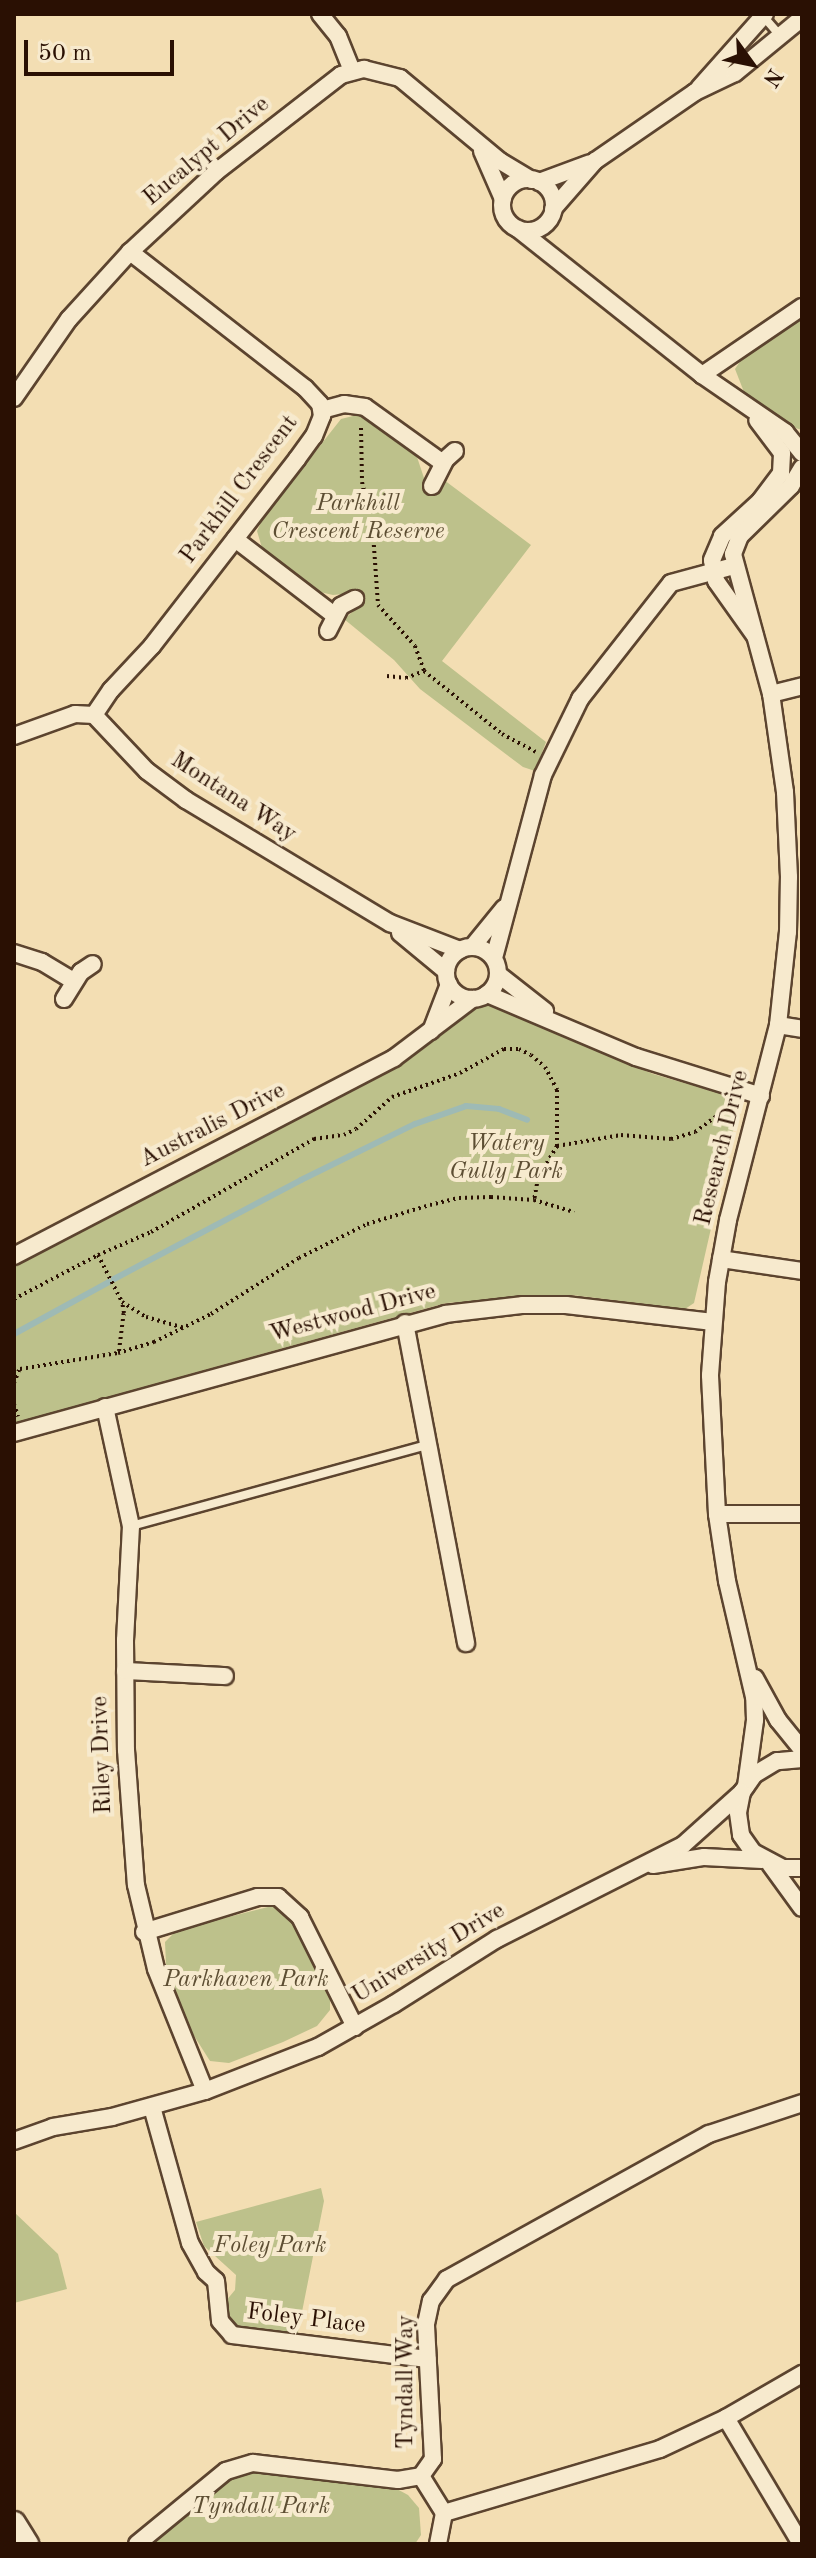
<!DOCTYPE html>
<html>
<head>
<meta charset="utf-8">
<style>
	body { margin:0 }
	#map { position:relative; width:816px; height:2558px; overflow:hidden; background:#f3deb3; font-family:"Old Standard TT",serif }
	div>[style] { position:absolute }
	.green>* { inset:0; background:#bdc18b }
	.stream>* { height:6px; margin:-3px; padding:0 3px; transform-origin:3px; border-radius:3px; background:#9ebab5 }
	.path>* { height:4px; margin-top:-2px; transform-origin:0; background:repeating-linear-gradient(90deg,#2a1003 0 2px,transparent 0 6px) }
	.roads { filter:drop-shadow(2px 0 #5c442f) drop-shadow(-2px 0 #5c442f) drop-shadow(0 2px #5c442f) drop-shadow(0 -2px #5c442f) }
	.lane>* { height:8px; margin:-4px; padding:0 4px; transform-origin:4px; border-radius:4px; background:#f7eace }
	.street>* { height:16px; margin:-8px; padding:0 8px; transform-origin:8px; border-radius:8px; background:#f7eace }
	.street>.ring { margin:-8px; padding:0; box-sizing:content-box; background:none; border:16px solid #f7eace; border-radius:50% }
	.secondary>* { height:22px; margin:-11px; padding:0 11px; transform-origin:11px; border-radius:11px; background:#f7eace }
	span { translate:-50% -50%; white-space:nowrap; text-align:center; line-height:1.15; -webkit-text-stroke:8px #f7eace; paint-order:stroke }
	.street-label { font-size:24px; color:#2a1003 }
	.park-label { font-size:24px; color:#5d4e33; font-style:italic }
	.frame { position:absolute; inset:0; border:16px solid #2a1003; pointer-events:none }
	.north { position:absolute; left:712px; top:24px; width:80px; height:80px; -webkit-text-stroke:6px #f7eace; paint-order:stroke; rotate:123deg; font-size:22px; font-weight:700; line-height:32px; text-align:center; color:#2a1003 }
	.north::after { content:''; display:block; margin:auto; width:28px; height:36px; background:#2a1003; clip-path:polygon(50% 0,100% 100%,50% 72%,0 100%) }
	.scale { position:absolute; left:24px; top:40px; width:150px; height:36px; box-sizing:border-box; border:4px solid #2a1003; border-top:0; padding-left:10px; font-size:24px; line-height:28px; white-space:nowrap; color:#2a1003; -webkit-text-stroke:6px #f7eace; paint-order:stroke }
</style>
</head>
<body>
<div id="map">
	<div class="green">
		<i style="clip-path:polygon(802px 315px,802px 430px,783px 424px,744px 392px,735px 369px,745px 354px)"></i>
		<i style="clip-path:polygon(361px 414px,416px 454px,426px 484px,439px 491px,444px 480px,531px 545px,442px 661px,546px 742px,535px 771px,523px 767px,420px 689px,394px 660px,344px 619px,361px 605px,353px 593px,333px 595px,320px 592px,262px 548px,257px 531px,263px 518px,341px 419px)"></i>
		<i style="clip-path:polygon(489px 1005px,524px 1013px,587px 1047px,653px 1074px,719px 1093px,734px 1106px,735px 1123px,694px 1303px,685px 1309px,572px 1295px,446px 1303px,14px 1423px,14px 1266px,404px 1062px,469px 1011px)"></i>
		<i style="clip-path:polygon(272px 1906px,293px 1921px,330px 1995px,330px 2010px,317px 2026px,283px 2042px,229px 2063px,210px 2061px,191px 2031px,166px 1964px,165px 1942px,177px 1930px)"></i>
		<i style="clip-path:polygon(321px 2188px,324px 2201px,297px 2337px,238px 2329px,231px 2323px,225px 2302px,235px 2290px,236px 2275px,204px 2246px,196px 2222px)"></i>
		<i style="clip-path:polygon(14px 2212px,58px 2254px,67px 2289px,14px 2303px)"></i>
		<i style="clip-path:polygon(254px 2469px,395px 2488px,408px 2495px,419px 2508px,421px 2535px,415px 2544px,142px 2544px,230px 2476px)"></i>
	</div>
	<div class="stream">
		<i style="left:114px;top:1279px;width:212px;rotate:-27.9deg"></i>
		<i style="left:301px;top:1180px;width:127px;rotate:-26.2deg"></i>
		<i style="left:415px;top:1124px;width:54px;rotate:-19.4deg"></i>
		<i style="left:466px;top:1106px;width:33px;rotate:5deg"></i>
		<i style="left:499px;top:1109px;width:30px;rotate:21deg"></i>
		<i style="left:14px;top:1334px;width:108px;rotate:-28.7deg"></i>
	</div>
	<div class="path">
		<i style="left:361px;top:428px;width:54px;rotate:88.9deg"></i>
		<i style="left:362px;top:482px;width:52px;rotate:77.8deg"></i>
		<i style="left:373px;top:533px;width:72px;rotate:86deg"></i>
		<i style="left:378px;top:605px;width:55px;rotate:47.9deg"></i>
		<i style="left:415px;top:646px;width:27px;rotate:70deg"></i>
		<i style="left:387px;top:676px;width:19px;rotate:6deg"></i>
		<i style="left:406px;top:678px;width:19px;rotate:-21deg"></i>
		<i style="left:424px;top:671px;width:100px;rotate:38.9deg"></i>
		<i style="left:502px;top:734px;width:38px;rotate:28deg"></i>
		<i style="left:557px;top:1146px;width:65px;rotate:-9.8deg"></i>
		<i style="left:621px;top:1135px;width:50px;rotate:4.6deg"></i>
		<i style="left:671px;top:1139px;width:25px;rotate:-16deg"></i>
		<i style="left:695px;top:1132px;width:44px;rotate:-36.6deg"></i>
		<i style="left:98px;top:1255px;width:53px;rotate:62.9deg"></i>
		<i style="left:122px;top:1302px;width:28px;rotate:32deg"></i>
		<i style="left:146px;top:1317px;width:40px;rotate:16deg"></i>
		<i style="left:14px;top:1299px;width:95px;rotate:-27.6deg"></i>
		<i style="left:98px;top:1255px;width:58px;rotate:-23.5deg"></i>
		<i style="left:151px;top:1232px;width:188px;rotate:-29.7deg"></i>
		<i style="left:314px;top:1139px;width:30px;rotate:-8deg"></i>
		<i style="left:344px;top:1135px;width:13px;rotate:-27deg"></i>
		<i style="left:356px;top:1129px;width:48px;rotate:-41.6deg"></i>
		<i style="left:392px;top:1097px;width:72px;rotate:-19.4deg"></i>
		<i style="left:460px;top:1073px;width:50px;rotate:-28.6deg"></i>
		<i style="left:504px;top:1049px;width:15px"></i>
		<i style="left:519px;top:1049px;width:13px;rotate:27deg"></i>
		<i style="left:531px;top:1055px;width:18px;rotate:41deg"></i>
		<i style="left:545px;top:1067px;width:26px;rotate:62deg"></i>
		<i style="left:557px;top:1090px;width:56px;rotate:90deg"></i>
		<i style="left:557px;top:1146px;width:37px;rotate:121deg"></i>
		<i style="left:538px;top:1178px;width:22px;rotate:100deg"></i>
		<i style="left:119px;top:1351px;width:38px;rotate:-83deg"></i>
		<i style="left:124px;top:1313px;width:11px;rotate:-100deg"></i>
		<i style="left:14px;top:1370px;width:105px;rotate:-9.3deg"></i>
		<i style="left:118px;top:1353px;width:38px;rotate:-17deg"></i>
		<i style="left:154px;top:1342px;width:64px;rotate:-26.2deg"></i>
		<i style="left:211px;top:1314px;width:104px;rotate:-32.5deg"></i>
		<i style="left:299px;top:1258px;width:76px;rotate:-26.6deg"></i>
		<i style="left:367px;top:1224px;width:66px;rotate:-16.8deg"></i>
		<i style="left:430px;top:1205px;width:30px;rotate:-14deg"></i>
		<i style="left:459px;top:1198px;width:32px;rotate:-2deg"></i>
		<i style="left:491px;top:1197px;width:43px;rotate:4deg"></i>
		<i style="left:534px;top:1200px;width:42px;rotate:16.7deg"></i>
		<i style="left:14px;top:1383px;width:14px;rotate:-69deg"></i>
		<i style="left:14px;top:1404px;width:13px;rotate:72deg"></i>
	</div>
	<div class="roads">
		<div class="lane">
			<i style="left:763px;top:16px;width:28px;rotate:49deg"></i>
			<i style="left:131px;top:1526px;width:308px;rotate:-15.3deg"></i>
		</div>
		<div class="street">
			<i style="left:320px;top:14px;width:28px;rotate:51deg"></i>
			<i style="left:338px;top:36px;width:38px;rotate:68deg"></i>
			<i style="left:699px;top:88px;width:99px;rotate:-48.3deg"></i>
			<i style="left:482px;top:151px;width:52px;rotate:66.4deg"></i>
			<i class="ring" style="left:502px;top:179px;width:36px;height:36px"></i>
			<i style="left:539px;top:182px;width:54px;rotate:-20.4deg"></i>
			<i style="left:553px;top:209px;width:64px;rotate:-48.8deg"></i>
			<i style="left:595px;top:161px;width:121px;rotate:-34.6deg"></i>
			<i style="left:695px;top:92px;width:44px;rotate:-25.4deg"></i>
			<i style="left:735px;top:73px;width:87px;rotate:-39.4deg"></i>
			<i style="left:518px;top:229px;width:235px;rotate:38.4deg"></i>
			<i style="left:702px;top:375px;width:101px;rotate:34.5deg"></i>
			<i style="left:785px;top:432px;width:27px;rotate:51deg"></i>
			<i style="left:702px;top:375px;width:121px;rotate:-34.2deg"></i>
			<i style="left:14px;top:398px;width:96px;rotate:-55.2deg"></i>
			<i style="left:69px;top:319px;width:91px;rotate:-47.7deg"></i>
			<i style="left:130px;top:252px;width:117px;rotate:-42.9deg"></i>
			<i style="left:216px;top:172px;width:158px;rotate:-37.8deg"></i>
			<i style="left:341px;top:75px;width:24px;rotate:-15deg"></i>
			<i style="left:364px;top:69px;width:37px;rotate:14deg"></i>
			<i style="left:400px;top:78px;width:130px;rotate:39.7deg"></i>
			<i style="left:500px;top:161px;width:37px;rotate:31deg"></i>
			<i style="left:322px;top:410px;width:23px;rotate:-15deg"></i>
			<i style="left:344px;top:404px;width:21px;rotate:8deg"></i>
			<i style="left:365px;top:407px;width:96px;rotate:35.7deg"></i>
			<i style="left:432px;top:486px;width:30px;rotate:-63deg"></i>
			<i style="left:446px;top:459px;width:12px;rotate:-42deg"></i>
			<i style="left:235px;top:539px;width:125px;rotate:37.5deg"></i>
			<i style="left:328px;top:631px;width:28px;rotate:-63deg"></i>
			<i style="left:341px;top:606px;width:16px;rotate:-27deg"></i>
			<i style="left:755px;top:636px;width:67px;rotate:-125.3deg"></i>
			<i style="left:716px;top:581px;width:21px;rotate:-101deg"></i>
			<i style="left:712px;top:560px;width:26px;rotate:-67deg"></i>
			<i style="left:722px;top:536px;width:52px;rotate:-42.6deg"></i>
			<i style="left:760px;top:501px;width:35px;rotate:-53deg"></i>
			<i style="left:781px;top:473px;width:20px;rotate:-87deg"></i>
			<i style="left:782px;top:453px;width:41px;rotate:-127.1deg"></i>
			<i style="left:771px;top:694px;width:32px;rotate:-14deg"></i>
			<i style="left:94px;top:715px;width:30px;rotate:-56deg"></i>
			<i style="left:111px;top:690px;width:60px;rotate:-47deg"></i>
			<i style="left:152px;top:646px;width:237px;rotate:-52.2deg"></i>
			<i style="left:297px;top:459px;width:29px;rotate:-54deg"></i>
			<i style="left:314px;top:436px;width:22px;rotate:-68deg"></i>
			<i style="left:322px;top:416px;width:12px;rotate:-99deg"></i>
			<i style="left:320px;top:404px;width:22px;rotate:-133deg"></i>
			<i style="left:305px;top:388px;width:222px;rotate:-142.1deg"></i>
			<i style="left:14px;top:736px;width:65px;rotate:-19.8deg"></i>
			<i style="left:75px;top:714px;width:19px;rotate:3deg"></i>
			<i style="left:94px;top:715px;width:77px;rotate:46.6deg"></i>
			<i style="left:147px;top:771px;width:49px;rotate:36.6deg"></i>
			<i style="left:186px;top:800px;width:238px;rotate:31.1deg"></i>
			<i style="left:390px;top:923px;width:75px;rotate:21.1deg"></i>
			<i style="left:400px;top:933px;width:60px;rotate:39.6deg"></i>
			<i style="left:473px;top:946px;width:49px;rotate:-50.8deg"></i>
			<i class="ring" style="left:446px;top:947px;width:36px;height:36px"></i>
			<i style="left:14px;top:953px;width:29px;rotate:18deg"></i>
			<i style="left:42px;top:962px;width:37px;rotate:31deg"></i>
			<i style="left:494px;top:958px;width:189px;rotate:-75deg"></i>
			<i style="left:543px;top:775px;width:85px;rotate:-64deg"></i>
			<i style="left:580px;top:699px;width:147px;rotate:-51.9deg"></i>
			<i style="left:671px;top:583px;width:65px;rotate:-15.1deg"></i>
			<i style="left:498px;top:974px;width:60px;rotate:38.2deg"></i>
			<i style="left:487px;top:994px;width:162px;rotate:22.9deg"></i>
			<i style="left:636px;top:1057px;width:131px;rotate:17.3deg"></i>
			<i style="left:64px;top:999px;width:32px;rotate:-58deg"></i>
			<i style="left:81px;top:972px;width:14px;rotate:-34deg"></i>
			<i style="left:778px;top:1025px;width:24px;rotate:9deg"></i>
			<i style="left:431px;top:1031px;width:50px;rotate:-69deg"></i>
			<i style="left:14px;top:1256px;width:428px;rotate:-27.5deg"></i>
			<i style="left:394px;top:1058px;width:98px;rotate:-37.1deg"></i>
			<i style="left:721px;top:1259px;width:82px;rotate:8.4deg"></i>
			<i style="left:405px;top:1323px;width:326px;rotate:79.2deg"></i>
			<i style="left:105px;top:1407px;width:122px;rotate:77.7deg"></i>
			<i style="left:131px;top:1526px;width:114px;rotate:93deg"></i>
			<i style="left:125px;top:1640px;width:110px;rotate:89.5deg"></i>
			<i style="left:126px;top:1750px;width:135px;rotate:85.8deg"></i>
			<i style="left:136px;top:1885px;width:86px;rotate:76.6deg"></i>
			<i style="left:156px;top:1969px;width:131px;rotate:68.1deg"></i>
			<i style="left:14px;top:1433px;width:447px;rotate:-15.4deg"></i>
			<i style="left:445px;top:1314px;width:79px;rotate:-6.6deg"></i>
			<i style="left:523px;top:1305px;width:43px"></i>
			<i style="left:566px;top:1305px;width:148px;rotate:6.6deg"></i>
			<i style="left:717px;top:1514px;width:85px"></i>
			<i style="left:125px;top:1671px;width:100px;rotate:2.9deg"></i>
			<i style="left:755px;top:1678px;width:48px;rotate:61.3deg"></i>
			<i style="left:778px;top:1720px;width:38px;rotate:51deg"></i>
			<i style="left:802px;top:1759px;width:25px;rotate:175deg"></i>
			<i style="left:777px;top:1761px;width:27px;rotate:149deg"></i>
			<i style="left:754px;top:1775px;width:21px;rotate:125deg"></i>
			<i style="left:742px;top:1792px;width:21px;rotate:101deg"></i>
			<i style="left:738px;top:1813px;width:22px;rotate:82deg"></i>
			<i style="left:741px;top:1835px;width:21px;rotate:55deg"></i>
			<i style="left:753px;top:1852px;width:34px;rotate:28deg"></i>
			<i style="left:783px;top:1868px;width:19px"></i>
			<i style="left:746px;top:1786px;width:67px;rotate:-82.2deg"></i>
			<i style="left:755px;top:1720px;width:23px;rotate:-92deg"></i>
			<i style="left:754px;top:1697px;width:119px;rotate:-103.1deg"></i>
			<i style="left:727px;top:1581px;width:68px;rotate:-98.5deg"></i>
			<i style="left:717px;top:1514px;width:139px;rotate:-92.9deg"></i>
			<i style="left:710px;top:1375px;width:93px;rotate:-85.7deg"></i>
			<i style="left:717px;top:1282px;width:63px;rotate:-79.9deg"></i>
			<i style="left:728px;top:1220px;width:201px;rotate:-75.6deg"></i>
			<i style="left:778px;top:1025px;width:94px;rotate:-83.9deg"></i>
			<i style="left:788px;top:932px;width:55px;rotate:-89deg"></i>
			<i style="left:789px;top:877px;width:85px;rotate:-92.7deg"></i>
			<i style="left:785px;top:792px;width:99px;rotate:-98.1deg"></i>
			<i style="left:771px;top:694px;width:145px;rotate:-105.2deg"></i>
			<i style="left:733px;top:554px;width:19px;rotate:-69deg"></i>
			<i style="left:740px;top:536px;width:71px;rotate:-44.4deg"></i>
			<i style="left:791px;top:486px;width:21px;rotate:-59deg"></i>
			<i style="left:770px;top:1864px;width:54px;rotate:54deg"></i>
			<i style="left:653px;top:1865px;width:52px;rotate:-8.9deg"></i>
			<i style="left:704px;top:1857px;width:58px;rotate:3deg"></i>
			<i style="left:144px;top:1932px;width:119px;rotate:-17.1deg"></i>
			<i style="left:258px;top:1897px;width:20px"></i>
			<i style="left:278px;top:1897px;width:30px;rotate:42deg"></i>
			<i style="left:300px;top:1917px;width:123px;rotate:63.4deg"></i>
			<i style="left:152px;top:2107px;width:141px;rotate:74.4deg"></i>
			<i style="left:190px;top:2243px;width:33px;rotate:61deg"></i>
			<i style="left:206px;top:2272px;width:13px;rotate:42deg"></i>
			<i style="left:216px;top:2281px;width:40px;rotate:84.3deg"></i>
			<i style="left:220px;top:2321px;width:18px;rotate:49deg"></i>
			<i style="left:232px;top:2335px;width:197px;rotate:7deg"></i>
			<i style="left:14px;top:2141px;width:41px;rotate:-19.7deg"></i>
			<i style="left:53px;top:2127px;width:60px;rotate:-9.6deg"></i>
			<i style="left:112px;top:2117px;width:97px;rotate:-15.6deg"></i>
			<i style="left:205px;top:2091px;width:121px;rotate:-21.3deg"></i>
			<i style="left:318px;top:2047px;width:87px;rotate:-29.5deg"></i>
			<i style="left:394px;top:2004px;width:122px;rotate:-32.3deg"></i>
			<i style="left:497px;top:1939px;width:208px;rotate:-26.8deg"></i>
			<i style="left:683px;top:1845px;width:79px;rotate:-41.9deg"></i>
			<i style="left:726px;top:2418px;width:147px;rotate:59.2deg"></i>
			<i style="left:421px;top:2476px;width:44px;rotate:58.1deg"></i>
			<i style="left:444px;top:2513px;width:32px;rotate:101deg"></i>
			<i style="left:444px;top:2513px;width:225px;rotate:-16.5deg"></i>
			<i style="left:660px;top:2449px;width:73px;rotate:-25.2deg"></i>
			<i style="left:726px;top:2418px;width:88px;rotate:-30.1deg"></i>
			<i style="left:137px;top:2544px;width:115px;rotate:-39.4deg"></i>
			<i style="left:226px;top:2471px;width:28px;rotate:-17deg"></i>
			<i style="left:253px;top:2463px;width:146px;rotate:6.7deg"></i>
			<i style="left:398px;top:2480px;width:23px;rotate:-10deg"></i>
			<i style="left:421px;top:2476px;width:21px;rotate:-55deg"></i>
			<i style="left:433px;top:2459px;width:135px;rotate:-93deg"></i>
			<i style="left:426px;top:2324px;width:24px;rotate:-78deg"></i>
			<i style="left:431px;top:2301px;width:27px;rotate:-54deg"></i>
			<i style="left:447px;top:2279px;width:299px;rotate:-29deg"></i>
			<i style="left:709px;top:2134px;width:98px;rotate:-18.4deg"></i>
		</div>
		<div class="secondary">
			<i style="left:14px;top:2523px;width:25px;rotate:58deg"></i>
		</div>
	</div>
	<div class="street-label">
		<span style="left:207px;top:152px;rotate:-40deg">Eucalypt Drive</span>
		<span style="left:240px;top:490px;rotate:-53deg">Parkhill Crescent</span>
		<span style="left:233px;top:798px;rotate:33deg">Montana Way</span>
		<span style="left:213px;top:1126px;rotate:-27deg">Australis Drive</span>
		<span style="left:723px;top:1148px;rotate:-76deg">Research Drive</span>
		<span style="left:353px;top:1314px;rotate:-15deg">Westwood Drive</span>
		<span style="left:103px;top:1755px;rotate:-92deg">Riley Drive</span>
		<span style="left:429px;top:1954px;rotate:-31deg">University Drive</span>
		<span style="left:306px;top:2320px;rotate:7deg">Foley Place</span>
		<span style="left:407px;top:2382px;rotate:-90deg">Tyndall Way</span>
	</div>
	<div class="park-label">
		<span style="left:358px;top:519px">Parkhill<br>Crescent Reserve</span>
		<span style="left:506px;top:1159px">Watery<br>Gully Park</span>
		<span style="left:246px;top:1981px">Parkhaven Park</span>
		<span style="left:270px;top:2247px">Foley Park</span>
		<span style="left:261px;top:2508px">Tyndall Park</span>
	</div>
	<div class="frame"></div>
	<div class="north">N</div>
	<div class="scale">50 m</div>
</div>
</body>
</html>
